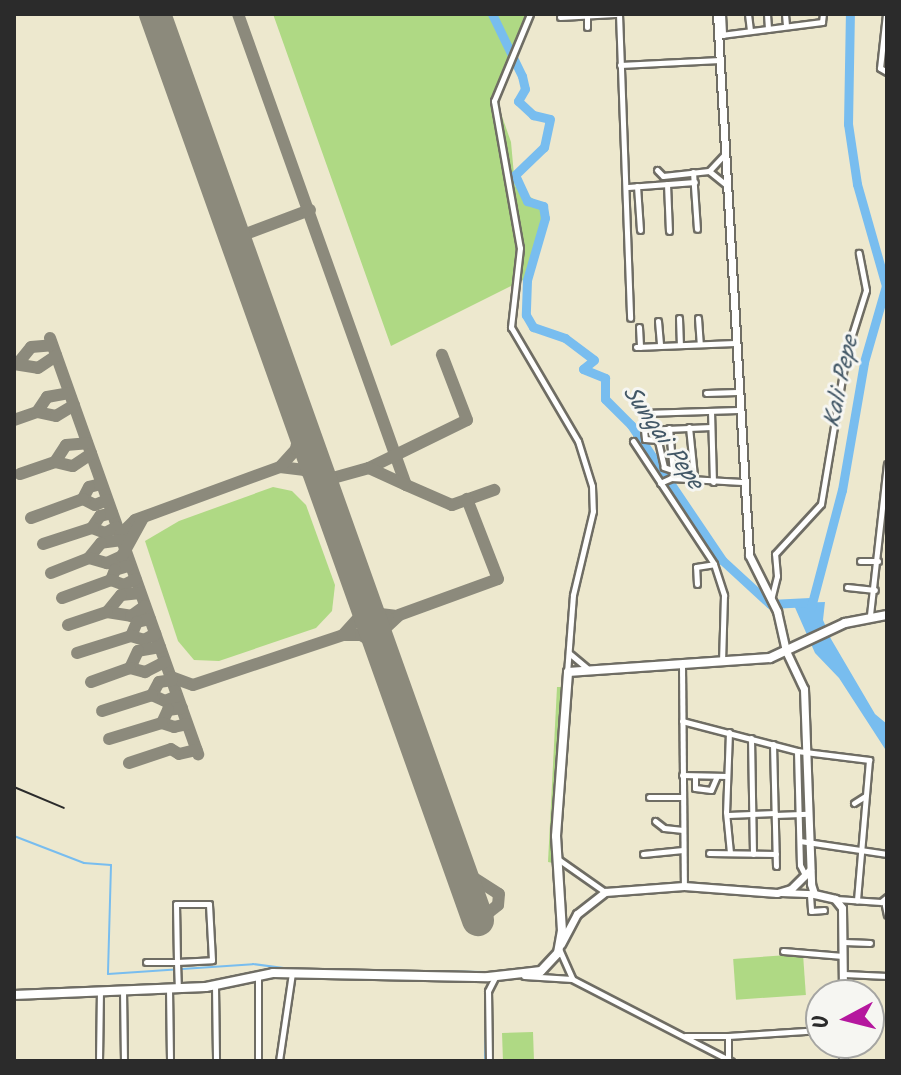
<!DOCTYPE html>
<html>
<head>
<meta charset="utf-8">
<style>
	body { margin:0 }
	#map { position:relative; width:901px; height:1075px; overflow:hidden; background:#ede8ce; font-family:Kalam,sans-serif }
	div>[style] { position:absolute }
	.green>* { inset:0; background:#afd984; transform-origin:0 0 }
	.water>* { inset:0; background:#78bdef }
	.stream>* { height:2px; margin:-1px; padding:0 1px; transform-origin:1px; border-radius:1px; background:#78bdef }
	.river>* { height:9px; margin:-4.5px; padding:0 4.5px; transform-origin:4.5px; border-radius:4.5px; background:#78bdef }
	.taxiway>* { height:12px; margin:-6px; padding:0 6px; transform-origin:6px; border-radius:6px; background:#8c8a7c }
	.runway>* { height:32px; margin:-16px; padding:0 16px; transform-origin:16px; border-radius:16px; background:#8c8a7c }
	.roads { filter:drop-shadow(2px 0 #6f6d64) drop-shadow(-2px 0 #6f6d64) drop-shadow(0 2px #6f6d64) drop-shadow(0 -2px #6f6d64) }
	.minor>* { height:5px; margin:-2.5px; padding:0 2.5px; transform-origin:2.5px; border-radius:2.5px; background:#fff }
	.tertiary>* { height:6px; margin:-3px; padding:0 3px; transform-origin:3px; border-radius:3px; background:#fff }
	.secondary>* { height:7px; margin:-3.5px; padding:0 3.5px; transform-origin:3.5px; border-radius:3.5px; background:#fff }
	.trunk>* { height:8px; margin:-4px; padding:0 4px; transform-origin:4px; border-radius:4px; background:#fff }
	.rail>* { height:2px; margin:-1px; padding:0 1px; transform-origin:1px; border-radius:1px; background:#2b2b2b }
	span { translate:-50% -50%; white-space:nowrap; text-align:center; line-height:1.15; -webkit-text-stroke:6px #f6f6f2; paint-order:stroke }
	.water-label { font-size:24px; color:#425766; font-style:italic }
	.frame { position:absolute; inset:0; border:16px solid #2b2b2b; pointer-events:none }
	.north { position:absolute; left:805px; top:979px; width:80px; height:80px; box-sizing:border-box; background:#f6f6f2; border:2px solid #a5a5a2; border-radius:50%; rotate:263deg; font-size:22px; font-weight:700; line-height:32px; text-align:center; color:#2b2b2b }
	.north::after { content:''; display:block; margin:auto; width:28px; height:36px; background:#b5179e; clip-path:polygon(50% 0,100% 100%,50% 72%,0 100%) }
</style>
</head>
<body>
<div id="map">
	<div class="green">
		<i style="clip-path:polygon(273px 14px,533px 14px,497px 102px,511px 142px,515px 186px,539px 203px,542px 215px,536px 258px,525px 279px,391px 346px)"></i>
		<i style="clip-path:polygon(273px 487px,292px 491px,306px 505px,335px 585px,332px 611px,316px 628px,219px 661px,194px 660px,178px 641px,145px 541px,179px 521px)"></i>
		<i style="clip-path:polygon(557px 687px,564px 687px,553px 863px,548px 862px)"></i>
		<i style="left:803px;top:954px;width:41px;height:70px;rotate:86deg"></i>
		<i style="left:533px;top:1032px;width:29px;height:31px;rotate:88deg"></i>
	</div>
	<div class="water">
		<i style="clip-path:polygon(825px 602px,823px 620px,831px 639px,875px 714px,887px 724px,887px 752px,839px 678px,815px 653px,793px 603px)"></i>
	</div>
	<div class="stream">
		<i style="left:14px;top:836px;width:75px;rotate:21.1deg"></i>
		<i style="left:84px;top:863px;width:27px;rotate:4deg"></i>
		<i style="left:111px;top:865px;width:109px;rotate:91.6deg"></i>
		<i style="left:108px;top:974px;width:145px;rotate:-3.9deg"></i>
		<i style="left:253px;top:964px;width:46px;rotate:7.4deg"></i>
		<i style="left:330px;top:970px;width:157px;rotate:0.7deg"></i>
		<i style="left:485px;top:1061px;width:39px;rotate:-89deg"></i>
	</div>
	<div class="river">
		<i style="left:492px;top:14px;width:69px;rotate:64.2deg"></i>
		<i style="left:522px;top:76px;width:13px;rotate:77deg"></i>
		<i style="left:525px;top:89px;width:14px;rotate:120deg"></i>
		<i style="left:518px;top:101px;width:21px;rotate:43deg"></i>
		<i style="left:533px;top:115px;width:17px;rotate:13deg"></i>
		<i style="left:550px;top:119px;width:29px;rotate:102deg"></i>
		<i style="left:544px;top:147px;width:40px;rotate:136deg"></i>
		<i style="left:515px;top:175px;width:29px;rotate:65deg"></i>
		<i style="left:527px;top:201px;width:17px;rotate:17deg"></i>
		<i style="left:543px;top:206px;width:12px;rotate:81deg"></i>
		<i style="left:545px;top:218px;width:65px;rotate:106.2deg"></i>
		<i style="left:527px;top:280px;width:35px;rotate:92deg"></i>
		<i style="left:526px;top:315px;width:14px;rotate:60deg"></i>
		<i style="left:533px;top:327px;width:34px;rotate:19deg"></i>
		<i style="left:565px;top:338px;width:36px;rotate:37deg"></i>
		<i style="left:594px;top:360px;width:14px;rotate:141deg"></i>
		<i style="left:583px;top:369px;width:24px;rotate:22deg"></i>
		<i style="left:605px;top:378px;width:21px;rotate:90deg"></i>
		<i style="left:605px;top:399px;width:37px;rotate:45deg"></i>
		<i style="left:631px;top:425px;width:163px;rotate:56deg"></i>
		<i style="left:722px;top:560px;width:65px;rotate:42.5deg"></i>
		<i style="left:770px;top:604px;width:40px;rotate:-2.9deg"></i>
		<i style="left:811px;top:607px;width:121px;rotate:-75.2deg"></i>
		<i style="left:842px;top:490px;width:130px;rotate:-80.2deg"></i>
		<i style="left:864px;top:362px;width:79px;rotate:-73.9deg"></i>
		<i style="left:886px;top:286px;width:106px;rotate:-105.9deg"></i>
		<i style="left:857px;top:184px;width:61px;rotate:-98.5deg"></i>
		<i style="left:848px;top:124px;width:110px;rotate:-89deg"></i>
	</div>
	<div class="taxiway">
		<i style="left:238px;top:14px;width:500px;rotate:70.37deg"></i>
		<i style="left:406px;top:485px;width:50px;rotate:23.5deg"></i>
		<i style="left:452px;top:505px;width:45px;rotate:-19.7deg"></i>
		<i style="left:235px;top:238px;width:80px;rotate:-20.5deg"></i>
		<i style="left:50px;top:338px;width:442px;rotate:70.4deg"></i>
		<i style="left:19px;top:362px;width:19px;rotate:-51deg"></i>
		<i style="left:31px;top:347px;width:21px;rotate:-5deg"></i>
		<i style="left:14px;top:364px;width:24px;rotate:9deg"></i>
		<i style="left:38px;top:368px;width:22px;rotate:-34deg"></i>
		<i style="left:37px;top:412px;width:18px;rotate:-56deg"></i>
		<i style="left:47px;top:397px;width:22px;rotate:-10deg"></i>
		<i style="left:14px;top:420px;width:24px;rotate:-19deg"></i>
		<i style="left:37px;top:412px;width:19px;rotate:12deg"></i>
		<i style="left:56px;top:416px;width:21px;rotate:-31deg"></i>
		<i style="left:55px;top:462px;width:20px;rotate:-57deg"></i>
		<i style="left:66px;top:445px;width:21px;rotate:-5deg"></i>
		<i style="left:280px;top:467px;width:25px;rotate:7deg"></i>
		<i style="left:305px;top:470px;width:29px;rotate:46deg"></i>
		<i style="left:369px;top:468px;width:109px;rotate:-26.1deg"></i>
		<i style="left:467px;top:420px;width:70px;rotate:-111deg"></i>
		<i style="left:20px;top:474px;width:37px;rotate:-19deg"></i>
		<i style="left:55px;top:462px;width:18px;rotate:13deg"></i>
		<i style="left:73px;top:466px;width:22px;rotate:-34deg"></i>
		<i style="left:322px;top:481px;width:49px;rotate:-15.5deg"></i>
		<i style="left:369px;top:468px;width:41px;rotate:24.7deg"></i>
		<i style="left:101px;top:484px;width:12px;rotate:166deg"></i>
		<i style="left:89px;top:487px;width:13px;rotate:117deg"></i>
		<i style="left:83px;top:499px;width:13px;rotate:27deg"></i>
		<i style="left:95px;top:505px;width:13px;rotate:-23deg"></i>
		<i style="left:112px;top:513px;width:12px;rotate:166deg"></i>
		<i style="left:100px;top:516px;width:14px;rotate:124deg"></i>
		<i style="left:92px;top:528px;width:14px;rotate:21deg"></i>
		<i style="left:105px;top:533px;width:13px;rotate:-27deg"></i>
		<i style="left:31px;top:518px;width:55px;rotate:-20.1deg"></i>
		<i style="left:120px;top:535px;width:21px;rotate:-45deg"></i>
		<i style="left:135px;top:520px;width:154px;rotate:-20.1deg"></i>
		<i style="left:280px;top:467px;width:24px;rotate:-48deg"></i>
		<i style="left:296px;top:449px;width:26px;rotate:-79deg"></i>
		<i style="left:122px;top:540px;width:21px;rotate:172deg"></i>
		<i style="left:101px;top:543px;width:19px;rotate:129deg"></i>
		<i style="left:89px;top:558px;width:19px;rotate:16deg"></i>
		<i style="left:107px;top:563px;width:17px;rotate:-25deg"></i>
		<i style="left:122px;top:556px;width:43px;rotate:-61.1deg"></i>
		<i style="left:43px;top:544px;width:52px;rotate:-18.1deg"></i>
		<i style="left:128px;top:566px;width:14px;rotate:163deg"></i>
		<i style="left:115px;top:570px;width:11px;rotate:112deg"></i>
		<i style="left:111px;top:580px;width:14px;rotate:21deg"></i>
		<i style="left:124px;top:585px;width:13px;rotate:-27deg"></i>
		<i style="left:51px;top:573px;width:41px;rotate:-21.5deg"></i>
		<i style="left:140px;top:593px;width:19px;rotate:174deg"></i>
		<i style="left:121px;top:595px;width:22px;rotate:129deg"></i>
		<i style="left:107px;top:612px;width:24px;rotate:9deg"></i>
		<i style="left:131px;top:616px;width:17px;rotate:-36deg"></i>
		<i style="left:62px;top:598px;width:52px;rotate:-20.2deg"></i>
		<i style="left:363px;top:598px;width:17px;rotate:59deg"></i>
		<i style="left:372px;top:613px;width:23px;rotate:7deg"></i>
		<i style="left:150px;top:619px;width:13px;rotate:167deg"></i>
		<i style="left:137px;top:622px;width:15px;rotate:113deg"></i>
		<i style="left:131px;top:636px;width:14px;rotate:17deg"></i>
		<i style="left:144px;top:640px;width:13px;rotate:-29deg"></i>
		<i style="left:68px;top:625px;width:41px;rotate:-18.4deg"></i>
		<i style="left:343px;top:635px;width:25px;rotate:-48deg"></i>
		<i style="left:360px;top:616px;width:18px;rotate:-81deg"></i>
		<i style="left:380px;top:646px;width:13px;rotate:-90deg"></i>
		<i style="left:380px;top:633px;width:26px;rotate:-43deg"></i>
		<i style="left:399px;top:615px;width:105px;rotate:-20deg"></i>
		<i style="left:498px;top:579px;width:86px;rotate:-111.2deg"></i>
		<i style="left:160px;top:647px;width:22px;rotate:170deg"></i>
		<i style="left:138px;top:651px;width:19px;rotate:115deg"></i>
		<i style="left:130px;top:668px;width:16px;rotate:15deg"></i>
		<i style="left:145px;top:672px;width:22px;rotate:-27deg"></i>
		<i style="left:77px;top:653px;width:57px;rotate:-17.5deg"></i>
		<i style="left:171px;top:677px;width:23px;rotate:20deg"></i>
		<i style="left:193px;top:685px;width:158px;rotate:-18.4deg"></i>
		<i style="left:343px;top:635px;width:18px"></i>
		<i style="left:361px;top:635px;width:22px;rotate:30deg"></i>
		<i style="left:172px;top:680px;width:13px;rotate:171deg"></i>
		<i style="left:159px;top:682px;width:15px;rotate:118deg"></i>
		<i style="left:152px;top:695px;width:14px;rotate:25deg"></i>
		<i style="left:165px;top:701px;width:13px;rotate:-23deg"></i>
		<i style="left:91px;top:682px;width:41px;rotate:-19.7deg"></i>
		<i style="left:182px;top:708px;width:14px;rotate:172deg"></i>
		<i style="left:168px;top:710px;width:14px;rotate:115deg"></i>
		<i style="left:162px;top:723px;width:13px;rotate:18deg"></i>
		<i style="left:174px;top:727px;width:13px;rotate:-13deg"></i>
		<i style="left:102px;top:711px;width:52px;rotate:-17.7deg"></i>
		<i style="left:109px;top:739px;width:55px;rotate:-16.8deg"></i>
		<i style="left:129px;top:763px;width:44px;rotate:-18.4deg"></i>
		<i style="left:171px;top:749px;width:9px;rotate:32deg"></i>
		<i style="left:179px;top:754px;width:18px;rotate:-13deg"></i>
		<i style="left:460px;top:869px;width:46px;rotate:32.7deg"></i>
		<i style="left:499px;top:894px;width:11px;rotate:95deg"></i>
		<i style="left:498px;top:905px;width:13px;rotate:141deg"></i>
		<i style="left:488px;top:913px;width:18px;rotate:-171deg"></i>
		<i style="left:470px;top:910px;width:13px;rotate:-129deg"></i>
		<i style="left:462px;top:900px;width:21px;rotate:-87deg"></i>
	</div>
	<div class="runway">
		<i style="left:155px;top:14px;width:962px;rotate:70.38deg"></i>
	</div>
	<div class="roads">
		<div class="minor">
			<i style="left:530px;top:14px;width:94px;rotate:112.5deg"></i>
			<i style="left:494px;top:101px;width:149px;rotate:80deg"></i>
			<i style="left:520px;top:248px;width:80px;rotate:96.5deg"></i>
			<i style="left:511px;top:327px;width:132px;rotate:59.6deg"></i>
			<i style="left:578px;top:441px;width:47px;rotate:72.7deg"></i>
			<i style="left:592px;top:486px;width:25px;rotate:88deg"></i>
			<i style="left:593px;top:511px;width:86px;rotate:103.4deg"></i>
			<i style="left:573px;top:595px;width:78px;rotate:94.4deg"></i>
			<i style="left:587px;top:14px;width:13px;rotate:90deg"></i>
			<i style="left:619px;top:14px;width:304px;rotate:87.9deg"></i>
			<i style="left:722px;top:14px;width:21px;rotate:87deg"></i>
			<i style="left:748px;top:14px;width:17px;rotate:83deg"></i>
			<i style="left:767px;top:14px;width:15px;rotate:86deg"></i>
			<i style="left:785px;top:14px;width:12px;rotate:85deg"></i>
			<i style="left:886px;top:14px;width:54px;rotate:96.3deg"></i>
			<i style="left:880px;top:68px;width:8px;rotate:30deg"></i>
			<i style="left:560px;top:17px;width:55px;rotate:-3.1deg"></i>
			<i style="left:721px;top:35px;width:102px;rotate:-7.3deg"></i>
			<i style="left:822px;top:22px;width:8px;rotate:-83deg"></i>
			<i style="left:620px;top:65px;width:100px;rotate:-2.9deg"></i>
			<i style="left:657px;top:170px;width:8px;rotate:45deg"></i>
			<i style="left:663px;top:176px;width:46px;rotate:-6.2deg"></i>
			<i style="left:709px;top:171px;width:22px;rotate:-47deg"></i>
			<i style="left:709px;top:171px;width:22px;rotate:39deg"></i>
			<i style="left:693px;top:172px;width:57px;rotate:86deg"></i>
			<i style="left:667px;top:184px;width:47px;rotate:87.6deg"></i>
			<i style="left:637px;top:186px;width:44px;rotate:86.1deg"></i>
			<i style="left:628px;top:187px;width:67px;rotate:-4.3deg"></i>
			<i style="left:679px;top:318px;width:27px;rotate:88deg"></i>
			<i style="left:698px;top:318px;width:26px;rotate:86deg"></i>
			<i style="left:658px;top:321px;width:25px;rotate:85deg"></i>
			<i style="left:639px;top:327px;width:20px;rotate:87deg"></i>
			<i style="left:636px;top:347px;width:99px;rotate:-2.3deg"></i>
			<i style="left:706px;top:393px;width:31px;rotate:-2deg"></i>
			<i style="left:711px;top:411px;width:71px;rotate:88.4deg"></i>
			<i style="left:644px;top:413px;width:94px;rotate:-1.8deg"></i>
			<i style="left:689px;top:427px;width:49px;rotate:84.2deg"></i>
			<i style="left:669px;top:428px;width:45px;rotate:84.9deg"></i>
			<i style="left:633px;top:441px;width:147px;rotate:56.6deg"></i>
			<i style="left:714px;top:564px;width:33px;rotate:72deg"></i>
			<i style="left:724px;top:595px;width:66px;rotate:91.7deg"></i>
			<i style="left:694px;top:477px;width:32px;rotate:-162deg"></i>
			<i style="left:664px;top:467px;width:28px;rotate:-103deg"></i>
			<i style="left:658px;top:440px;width:13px;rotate:-176deg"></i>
			<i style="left:645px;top:439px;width:9px;rotate:-96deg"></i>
			<i style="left:644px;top:430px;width:67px;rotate:-2.6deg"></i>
			<i style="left:660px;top:483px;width:12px;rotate:-24deg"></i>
			<i style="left:671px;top:478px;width:71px;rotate:3.2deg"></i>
			<i style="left:860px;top:561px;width:18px"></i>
			<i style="left:697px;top:584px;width:17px;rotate:-93deg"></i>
			<i style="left:696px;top:567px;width:18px;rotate:-9deg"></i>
			<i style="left:847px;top:587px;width:28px;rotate:6deg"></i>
			<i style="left:771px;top:600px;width:25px;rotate:-76deg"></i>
			<i style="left:777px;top:576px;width:22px;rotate:-95deg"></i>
			<i style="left:775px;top:554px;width:68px;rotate:-47.4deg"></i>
			<i style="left:821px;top:504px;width:152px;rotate:-80.5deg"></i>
			<i style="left:846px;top:354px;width:67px;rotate:-72.6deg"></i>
			<i style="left:866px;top:290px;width:38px;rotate:-101deg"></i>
			<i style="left:870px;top:615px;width:152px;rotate:-83.6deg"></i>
			<i style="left:569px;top:653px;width:23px;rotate:40deg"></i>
			<i style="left:682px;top:665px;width:221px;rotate:89.5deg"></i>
			<i style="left:682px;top:721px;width:119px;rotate:14.6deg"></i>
			<i style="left:797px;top:751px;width:73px;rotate:7.1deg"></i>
			<i style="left:869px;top:760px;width:141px;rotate:94.9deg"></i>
			<i style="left:729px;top:732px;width:80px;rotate:92.1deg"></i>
			<i style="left:726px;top:812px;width:41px;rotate:84.4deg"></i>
			<i style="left:751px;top:738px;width:116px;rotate:89deg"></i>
			<i style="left:773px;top:744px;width:122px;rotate:88.6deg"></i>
			<i style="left:797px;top:751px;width:114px;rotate:88.5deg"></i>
			<i style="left:800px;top:865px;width:11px;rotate:63deg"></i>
			<i style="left:682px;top:775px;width:45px;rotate:1.3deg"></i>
			<i style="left:695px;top:776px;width:12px;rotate:90deg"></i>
			<i style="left:695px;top:788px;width:16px;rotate:7deg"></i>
			<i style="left:711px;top:790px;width:15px;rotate:-67deg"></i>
			<i style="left:649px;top:797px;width:33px"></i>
			<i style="left:854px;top:803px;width:13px;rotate:-32deg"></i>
			<i style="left:728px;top:815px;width:47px;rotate:-2.4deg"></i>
			<i style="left:775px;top:815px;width:33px;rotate:-2deg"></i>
			<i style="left:655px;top:821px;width:11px;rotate:38deg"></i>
			<i style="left:664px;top:828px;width:19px;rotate:6deg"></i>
			<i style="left:800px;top:841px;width:88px;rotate:8.5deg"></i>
			<i style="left:709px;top:853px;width:67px;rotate:0.9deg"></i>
			<i style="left:643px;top:854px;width:40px;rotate:-5.7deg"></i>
			<i style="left:558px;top:859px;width:57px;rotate:35.1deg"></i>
			<i style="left:810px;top:895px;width:16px;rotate:86deg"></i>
			<i style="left:811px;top:911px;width:13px;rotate:-4deg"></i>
			<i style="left:836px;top:899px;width:45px;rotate:3.8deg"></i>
			<i style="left:881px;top:902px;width:8px;rotate:-40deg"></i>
			<i style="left:884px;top:901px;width:14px;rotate:78deg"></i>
			<i style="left:844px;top:942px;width:26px;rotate:2deg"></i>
			<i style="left:560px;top:951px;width:30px;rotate:66deg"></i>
			<i style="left:783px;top:951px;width:60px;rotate:4.8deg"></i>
			<i style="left:146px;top:962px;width:31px"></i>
			<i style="left:177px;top:962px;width:35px;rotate:-3deg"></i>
			<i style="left:212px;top:960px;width:56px;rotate:-93.1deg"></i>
			<i style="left:209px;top:904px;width:33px;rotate:180deg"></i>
			<i style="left:176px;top:904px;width:58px;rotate:89deg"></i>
			<i style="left:177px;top:962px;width:26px;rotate:88deg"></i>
			<i style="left:844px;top:974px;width:43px;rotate:2.7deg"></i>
			<i style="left:524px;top:976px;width:48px;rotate:3.6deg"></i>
			<i style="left:572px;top:979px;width:179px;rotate:27.3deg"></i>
			<i style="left:215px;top:986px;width:75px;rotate:89.2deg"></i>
			<i style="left:169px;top:988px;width:73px;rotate:89.2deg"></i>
			<i style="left:123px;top:990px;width:71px;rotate:89.2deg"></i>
			<i style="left:685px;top:1036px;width:43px"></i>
			<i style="left:728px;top:1060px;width:24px;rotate:-90deg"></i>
			<i style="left:728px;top:1036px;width:93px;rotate:-3.7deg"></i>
			<i style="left:99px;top:1061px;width:70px;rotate:-89.2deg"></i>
			<i style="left:258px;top:1061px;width:86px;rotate:-90deg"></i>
			<i style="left:279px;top:1061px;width:89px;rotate:-81.6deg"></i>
			<i style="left:489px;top:1061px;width:70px;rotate:-90.8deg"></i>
			<i style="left:488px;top:991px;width:16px;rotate:-63deg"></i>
		</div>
		<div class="tertiary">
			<i style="left:781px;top:893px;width:33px;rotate:2deg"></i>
		</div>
		<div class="secondary">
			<i style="left:717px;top:14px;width:542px;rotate:86.61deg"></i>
			<i style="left:749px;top:555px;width:63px;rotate:63.4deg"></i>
			<i style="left:777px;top:611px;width:41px;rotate:77.3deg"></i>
			<i style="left:786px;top:651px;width:42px;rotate:64.7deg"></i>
			<i style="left:804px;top:689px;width:195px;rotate:87.9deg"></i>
			<i style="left:811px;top:884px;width:10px;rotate:73deg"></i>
			<i style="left:814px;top:894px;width:22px;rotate:13deg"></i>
			<i style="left:835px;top:899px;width:11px;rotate:52deg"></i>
			<i style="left:842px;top:908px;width:87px;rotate:89.3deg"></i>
			<i style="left:561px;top:944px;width:34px;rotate:-62deg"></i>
			<i style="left:577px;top:914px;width:36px;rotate:-38deg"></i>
			<i style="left:605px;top:892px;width:79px;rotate:-4.3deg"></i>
			<i style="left:684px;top:886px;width:93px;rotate:4.3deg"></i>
			<i style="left:777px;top:893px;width:15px;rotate:-16deg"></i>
			<i style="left:791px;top:889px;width:27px;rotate:-45deg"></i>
			<i style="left:843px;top:1061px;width:18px;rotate:-90deg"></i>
		</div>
		<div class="trunk">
			<i style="left:14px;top:995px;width:192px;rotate:-2.4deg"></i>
			<i style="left:206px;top:987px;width:68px;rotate:-11.8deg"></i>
			<i style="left:273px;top:973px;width:215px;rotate:1.1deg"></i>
			<i style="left:488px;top:977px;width:53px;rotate:-6.5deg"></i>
			<i style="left:541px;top:971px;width:25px;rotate:-47deg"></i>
			<i style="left:558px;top:953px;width:22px;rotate:-80deg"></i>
			<i style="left:562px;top:931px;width:95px;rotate:-93.6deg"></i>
			<i style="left:556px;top:836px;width:164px;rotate:-85.8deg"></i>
			<i style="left:568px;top:672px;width:202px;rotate:-4deg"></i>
			<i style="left:770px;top:658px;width:83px;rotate:-25deg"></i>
			<i style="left:845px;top:623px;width:43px;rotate:-10.8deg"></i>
		</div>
	</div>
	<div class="rail">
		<i style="left:14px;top:787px;width:54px;rotate:22.8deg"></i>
	</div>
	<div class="water-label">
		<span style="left:842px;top:382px;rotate:-78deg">Kali Pepe</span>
		<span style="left:662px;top:438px;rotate:55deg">Sungai Pepe</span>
	</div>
	<div class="frame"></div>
	<div class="north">U</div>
</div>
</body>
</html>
